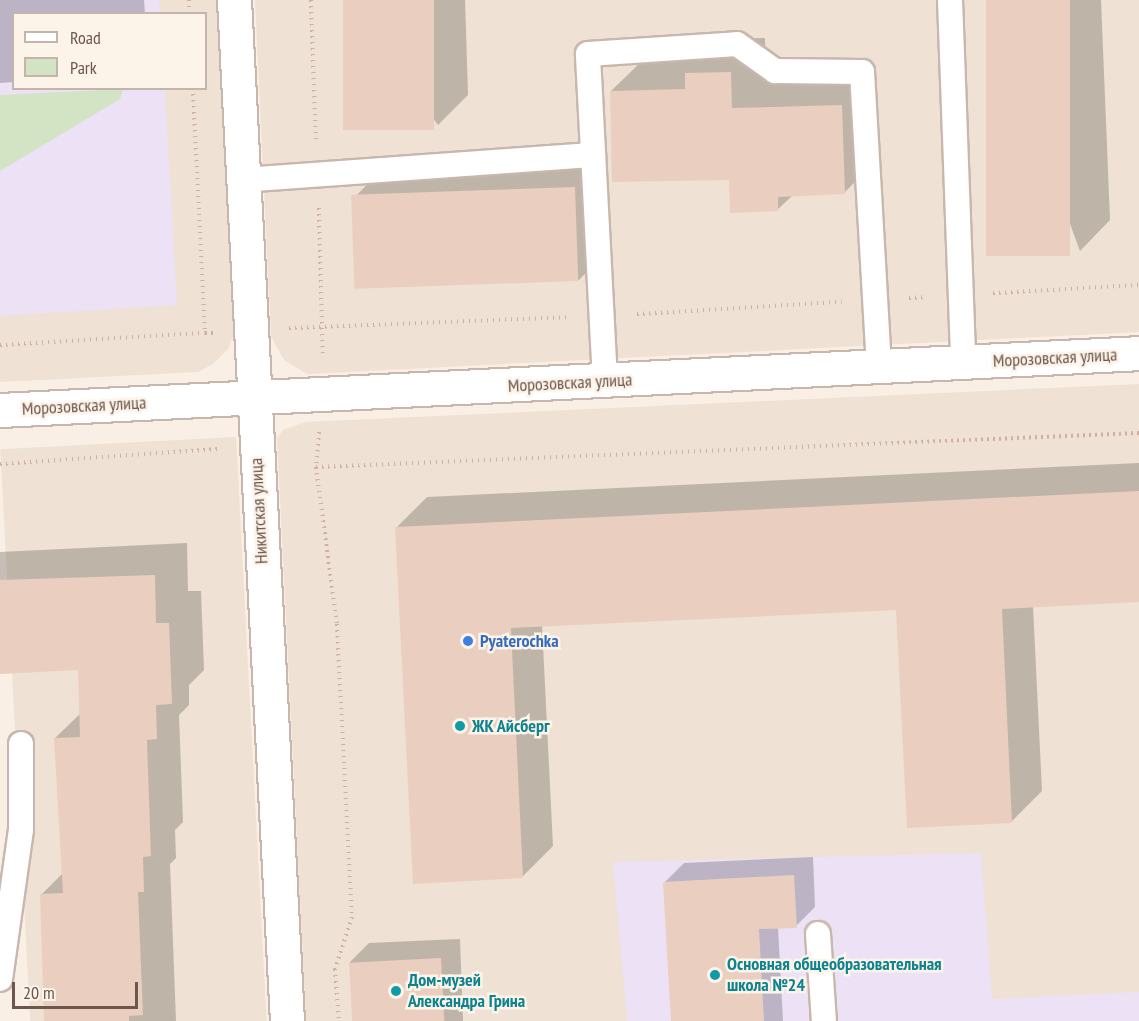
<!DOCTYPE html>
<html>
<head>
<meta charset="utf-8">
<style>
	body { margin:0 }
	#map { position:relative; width:1139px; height:1021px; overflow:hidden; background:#f9efe4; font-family:"PT Sans Narrow",sans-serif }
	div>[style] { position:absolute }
	.residential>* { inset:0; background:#efe1d3; transform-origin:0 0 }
	.education>* { inset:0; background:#ece1f5 }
	.green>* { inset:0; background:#d3e4c4 }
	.shadow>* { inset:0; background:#0003 }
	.building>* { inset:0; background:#eacebf; transform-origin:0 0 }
	.path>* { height:4px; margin-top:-2px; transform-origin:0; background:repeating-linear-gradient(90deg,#cfb1a3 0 1.5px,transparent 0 6px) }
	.roads { filter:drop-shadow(2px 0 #c8b7ac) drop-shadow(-2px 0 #c8b7ac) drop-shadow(0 2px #c8b7ac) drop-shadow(0 -2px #c8b7ac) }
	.lane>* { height:24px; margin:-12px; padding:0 12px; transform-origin:12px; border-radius:12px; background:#fff }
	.street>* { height:33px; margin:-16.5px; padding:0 16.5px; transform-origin:16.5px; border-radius:16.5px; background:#fff }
	.dots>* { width:16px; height:16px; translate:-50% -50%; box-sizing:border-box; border:3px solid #fcf3e9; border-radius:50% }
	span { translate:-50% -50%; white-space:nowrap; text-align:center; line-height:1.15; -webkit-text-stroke:5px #fcf3e9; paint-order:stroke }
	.street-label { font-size:18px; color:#6d574d }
	.shop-label { font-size:18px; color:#366cbe; font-weight:700 }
	.left { translate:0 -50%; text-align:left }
	.culture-label { font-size:18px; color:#0d838f; font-weight:700 }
	.legend { position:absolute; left:12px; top:12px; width:195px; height:78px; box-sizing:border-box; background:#fcf3e9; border:2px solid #c3b5ab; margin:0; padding:8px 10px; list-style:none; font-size:18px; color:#6d574d }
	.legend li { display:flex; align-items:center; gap:12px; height:30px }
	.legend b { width:30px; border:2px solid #c3b5ab }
	.scale { position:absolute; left:12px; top:982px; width:126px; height:27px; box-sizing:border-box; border:3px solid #6d574d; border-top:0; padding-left:8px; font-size:18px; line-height:21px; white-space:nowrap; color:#6d574d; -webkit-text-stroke:4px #fcf3e9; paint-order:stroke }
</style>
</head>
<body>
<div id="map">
	<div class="residential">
		<i style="clip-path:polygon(evenodd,0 0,224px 0,239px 320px,228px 349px,213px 364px,198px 372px,0 382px,0 0,14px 14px,206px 14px,206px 88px,14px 88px,14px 14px)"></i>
		<i style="clip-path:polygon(255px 0,1139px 0,1139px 332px,307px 374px,284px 360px,271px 336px)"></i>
		<i style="clip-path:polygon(1139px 384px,1139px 1021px,306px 1021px,277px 438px,283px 430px,306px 422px)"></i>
		<i style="left:236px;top:437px;width:585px;height:236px;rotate:87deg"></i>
	</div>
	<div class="education">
		<i style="clip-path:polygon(0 0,159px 0,160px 13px,14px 14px,14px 88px,165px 89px,177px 305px,0 316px)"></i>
		<i style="clip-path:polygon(981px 853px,992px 999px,1139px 992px,1139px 1021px,627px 1021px,613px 862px)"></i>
	</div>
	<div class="green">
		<i style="clip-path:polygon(123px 89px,120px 99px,0 171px,0 95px)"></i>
	</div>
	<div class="shadow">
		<i style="clip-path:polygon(0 0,144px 0,145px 14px,14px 14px,14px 82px,0 83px)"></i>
		<i style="clip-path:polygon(345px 0,465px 0,468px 95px,438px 125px)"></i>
		<i style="clip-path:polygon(988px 0,1101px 0,1110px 220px,1080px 251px)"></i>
		<i style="clip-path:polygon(765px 38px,766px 74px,876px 71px,879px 158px,844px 193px,793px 195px,777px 210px,611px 91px,646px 57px,721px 39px)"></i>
		<i style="clip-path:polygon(605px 158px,609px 249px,579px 280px,353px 199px,383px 168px)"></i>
		<i style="clip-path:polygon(1139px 463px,1139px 600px,1033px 606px,1042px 791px,1011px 822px,898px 608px,542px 625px,553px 846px,522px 877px,397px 527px,427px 497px)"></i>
		<i style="clip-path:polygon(187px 543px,188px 591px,201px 591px,204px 670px,189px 685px,189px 705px,179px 715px,183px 822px,175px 830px,176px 858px,170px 864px,176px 1021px,45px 1021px,42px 894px,64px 872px,55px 738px,81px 713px,80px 669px,0 673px,0 552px)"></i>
		<i style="clip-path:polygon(813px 857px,815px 907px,796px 926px,778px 927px,783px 1021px,672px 1021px,665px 882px,684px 863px)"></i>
		<i style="clip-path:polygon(460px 939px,463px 1021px,353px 1021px,350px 962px,369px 943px)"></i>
	</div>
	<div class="building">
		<i style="left:343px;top:0;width:91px;height:130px"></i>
		<i style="left:986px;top:0;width:84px;height:256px"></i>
		<i style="clip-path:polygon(731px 72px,732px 108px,842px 105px,845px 194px,778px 197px,778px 211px,730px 213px,729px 180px,612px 182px,610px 91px,685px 89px,685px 73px)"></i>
		<i style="left:575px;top:187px;width:94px;height:224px;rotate:88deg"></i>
		<i style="clip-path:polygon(1139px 491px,1139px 602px,1002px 609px,1012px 823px,907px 828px,896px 610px,511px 628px,523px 878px,413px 884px,395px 527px)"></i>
		<i style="clip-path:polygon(155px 575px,156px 623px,169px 623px,172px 704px,156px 705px,157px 739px,147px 740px,151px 856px,143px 857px,144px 892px,138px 892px,143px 1015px,129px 1016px,129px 1021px,44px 1021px,40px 894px,63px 893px,54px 738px,80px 737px,78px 670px,0 674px,0 580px)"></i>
		<i style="clip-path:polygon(794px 875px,797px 928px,759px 929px,764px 1021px,671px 1021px,663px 882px)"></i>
		<i style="left:441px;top:958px;width:63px;height:92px;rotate:87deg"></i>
	</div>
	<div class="path">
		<i style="left:189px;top:0;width:14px;rotate:90deg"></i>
		<i style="left:311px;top:0;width:140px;rotate:88deg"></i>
		<i style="left:193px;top:88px;width:245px;rotate:87.2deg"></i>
		<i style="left:205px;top:333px;width:8px"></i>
		<i style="left:319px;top:208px;width:148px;rotate:88.5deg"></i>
		<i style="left:993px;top:293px;width:146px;rotate:-3.1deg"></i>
		<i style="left:909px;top:298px;width:17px;rotate:-3deg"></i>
		<i style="left:637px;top:314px;width:205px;rotate:-3.4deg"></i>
		<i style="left:289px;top:328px;width:280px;rotate:-2.2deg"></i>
		<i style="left:0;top:345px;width:205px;rotate:-3.4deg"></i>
		<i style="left:319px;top:432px;width:35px;rotate:95deg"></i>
		<i style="left:316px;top:467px;width:158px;rotate:82.4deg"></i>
		<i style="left:337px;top:624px;width:293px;rotate:87.1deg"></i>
		<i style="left:352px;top:917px;width:55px;rotate:108.1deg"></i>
		<i style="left:335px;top:969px;width:52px;rotate:85.6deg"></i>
		<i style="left:0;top:464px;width:219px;rotate:-3.9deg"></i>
		<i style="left:316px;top:467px;width:824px;rotate:-2.37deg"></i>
	</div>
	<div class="roads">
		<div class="lane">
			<i style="left:950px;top:0;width:362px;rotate:87.9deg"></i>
			<i style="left:242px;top:180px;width:352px;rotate:-4.1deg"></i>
			<i style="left:605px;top:381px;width:327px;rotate:-93deg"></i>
			<i style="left:588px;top:54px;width:149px;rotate:-3.8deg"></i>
			<i style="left:737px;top:44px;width:47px;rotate:35.4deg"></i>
			<i style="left:775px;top:71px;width:87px;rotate:0.7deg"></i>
			<i style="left:862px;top:72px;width:295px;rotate:86.7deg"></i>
			<i style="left:818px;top:934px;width:87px;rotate:86.1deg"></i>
			<i style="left:0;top:979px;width:151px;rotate:-82deg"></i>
			<i style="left:21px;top:829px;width:85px;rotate:-90deg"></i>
		</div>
		<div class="street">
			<i style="left:234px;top:0;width:1022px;rotate:87.03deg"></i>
			<i style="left:0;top:410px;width:1140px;rotate:-2.86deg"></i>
		</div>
	</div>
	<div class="dots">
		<i style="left:468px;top:641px;background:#3f7fe0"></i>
		<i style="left:460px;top:726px;background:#0f9aa8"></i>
		<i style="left:715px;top:975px;background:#0f9aa8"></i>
		<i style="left:396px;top:991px;background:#0f9aa8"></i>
	</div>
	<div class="street-label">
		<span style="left:1055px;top:358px;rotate:-3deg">Морозовская улица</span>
		<span style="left:570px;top:383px;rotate:-3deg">Морозовская улица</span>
		<span style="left:84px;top:406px;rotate:-3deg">Морозовская улица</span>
		<span style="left:259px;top:511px;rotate:-93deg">Никитская улица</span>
	</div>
	<div class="shop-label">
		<span class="left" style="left:480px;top:641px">Pyaterochka</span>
	</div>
	<div class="culture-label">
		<span class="left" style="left:472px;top:726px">ЖК Айсберг</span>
		<span class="left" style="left:727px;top:975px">Основная общеобразовательная<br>школа №24</span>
		<span class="left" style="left:408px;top:991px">Дом-музей<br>Александра Грина</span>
	</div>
	<ul class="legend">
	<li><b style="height:8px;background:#fff"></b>Road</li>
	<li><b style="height:16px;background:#d3e4c4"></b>Park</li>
	</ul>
	<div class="scale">20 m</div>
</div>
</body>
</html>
